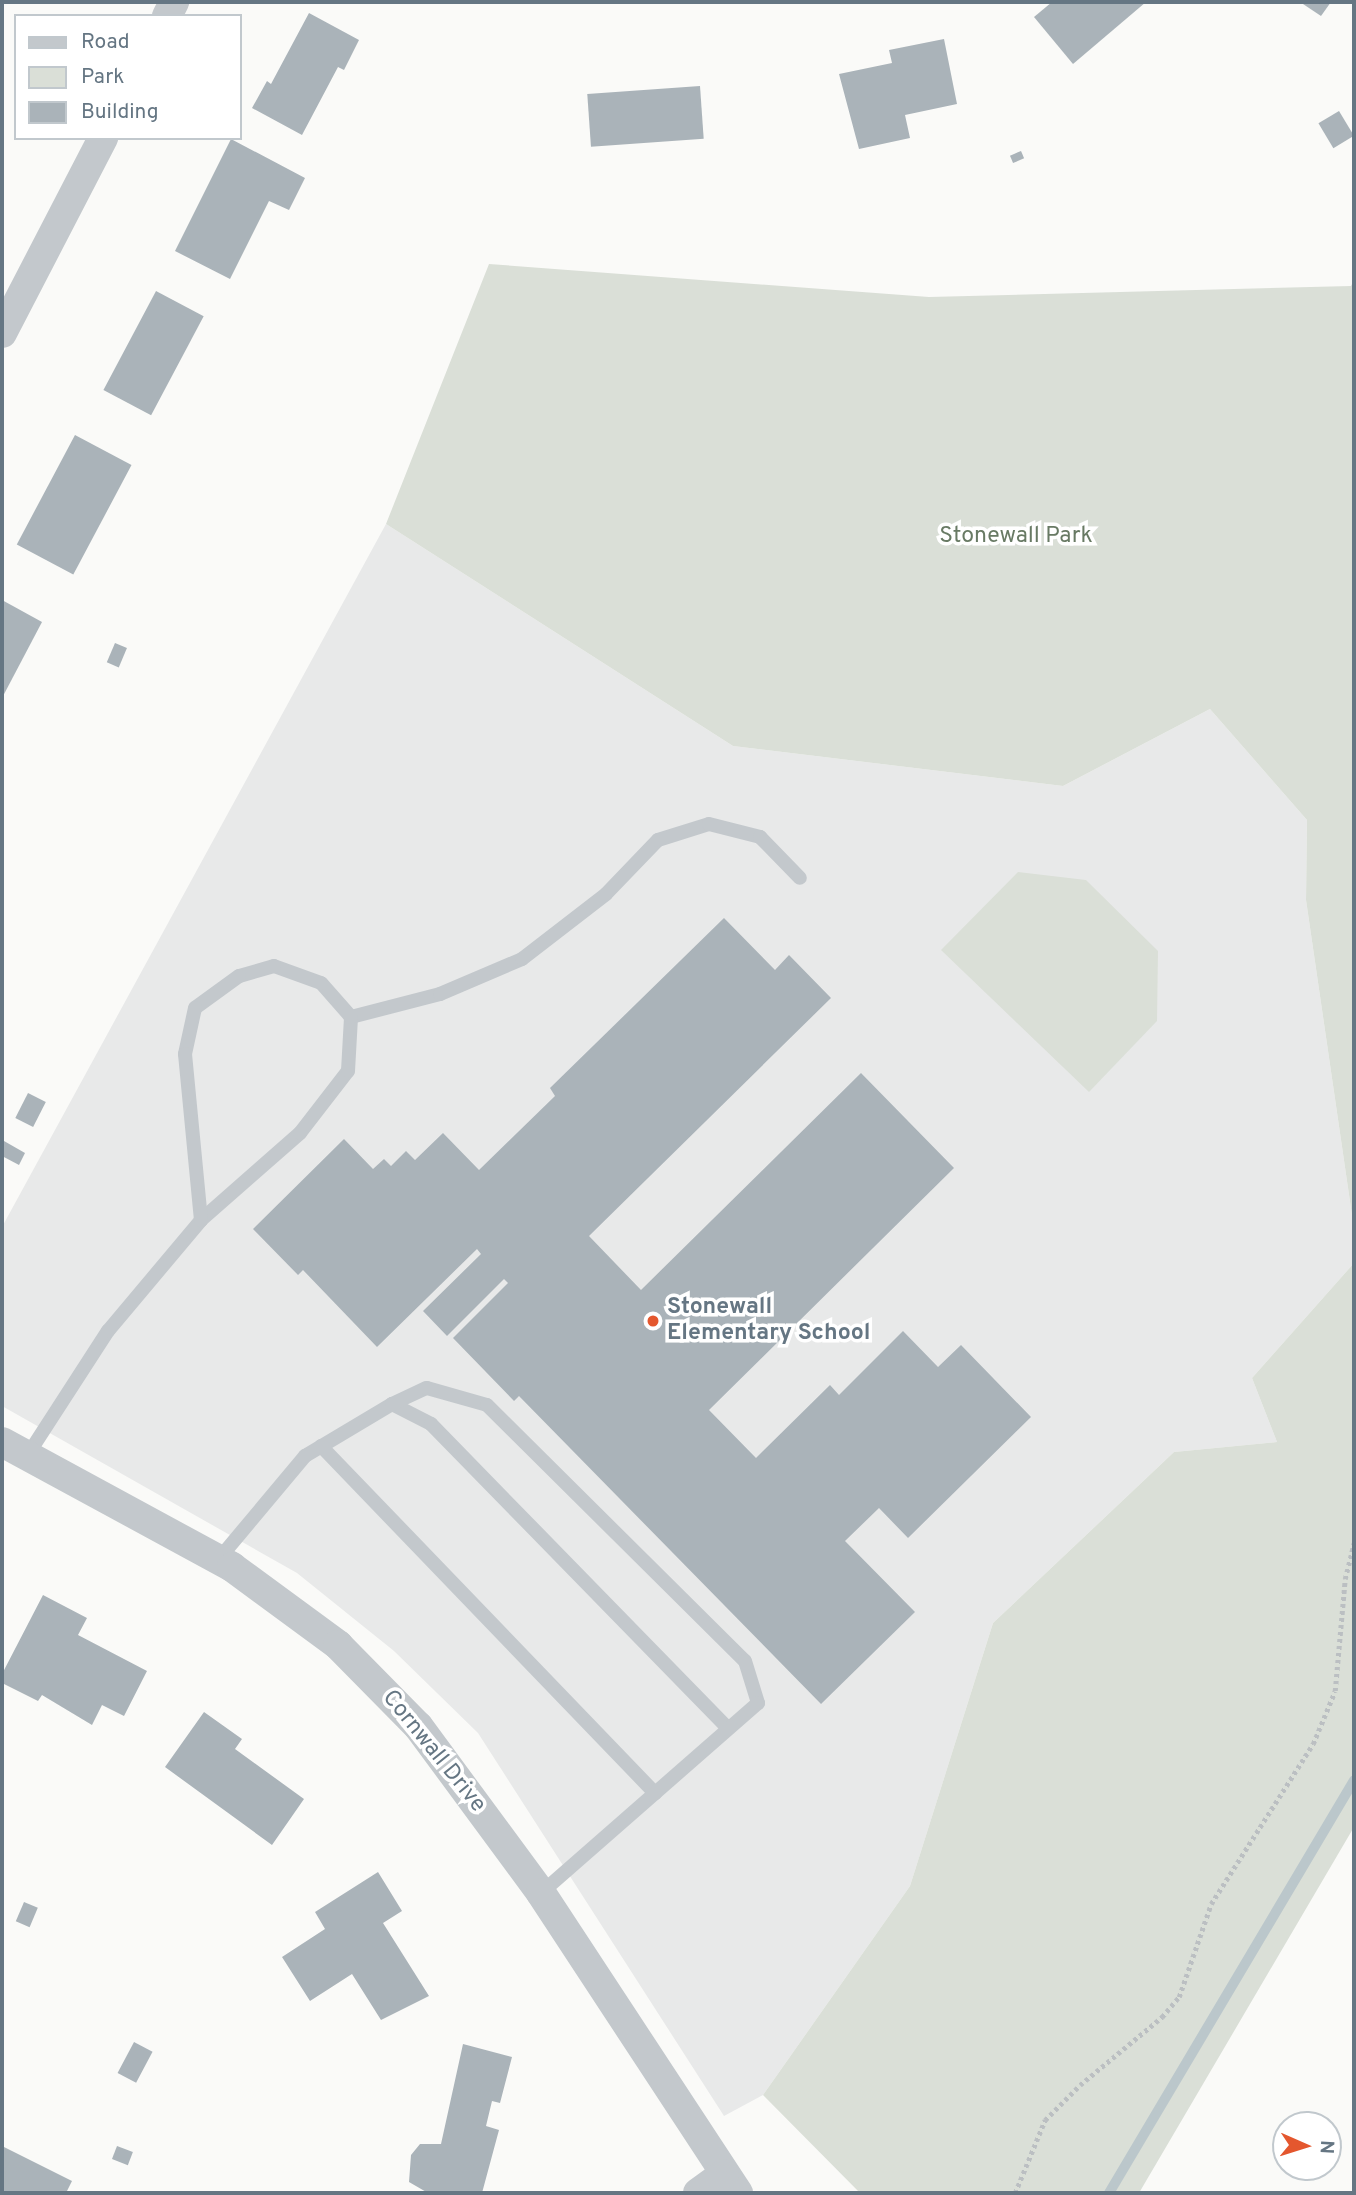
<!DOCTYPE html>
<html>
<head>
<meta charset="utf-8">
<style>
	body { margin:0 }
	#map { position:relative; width:1356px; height:2195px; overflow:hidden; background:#fafaf8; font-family:Overpass,sans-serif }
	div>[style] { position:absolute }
	.built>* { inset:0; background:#e8e9e9 }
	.green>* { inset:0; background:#dadfd7 }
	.stream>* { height:10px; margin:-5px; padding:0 5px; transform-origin:5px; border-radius:5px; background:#bbc7cb }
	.building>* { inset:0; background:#aab3b9; transform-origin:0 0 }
	.path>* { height:4.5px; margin-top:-2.25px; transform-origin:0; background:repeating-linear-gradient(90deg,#bbbfc2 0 3.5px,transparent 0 7px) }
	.service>* { height:14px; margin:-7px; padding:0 7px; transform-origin:7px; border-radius:7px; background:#c3c8cc }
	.minor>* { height:30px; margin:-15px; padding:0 15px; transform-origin:15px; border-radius:15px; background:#c3c8cc }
	.dots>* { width:19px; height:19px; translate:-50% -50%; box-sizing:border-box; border:4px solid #fff; border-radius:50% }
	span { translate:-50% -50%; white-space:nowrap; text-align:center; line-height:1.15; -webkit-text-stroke:7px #fff; paint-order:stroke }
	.park-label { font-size:23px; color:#687a64 }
	.poi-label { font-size:23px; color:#657683; font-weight:700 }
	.left { translate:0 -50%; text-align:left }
	.street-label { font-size:23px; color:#657683 }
	.frame { position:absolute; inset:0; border:4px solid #657683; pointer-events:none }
	.legend { position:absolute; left:14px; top:14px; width:228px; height:126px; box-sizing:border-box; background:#fff; border:2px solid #c1c8cd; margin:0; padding:9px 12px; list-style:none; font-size:21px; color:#657683 }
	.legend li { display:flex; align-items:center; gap:14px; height:35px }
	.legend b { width:35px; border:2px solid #c1c8cd }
	.north { position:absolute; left:1272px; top:2111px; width:70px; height:70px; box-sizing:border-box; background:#fff; border:2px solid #c1c8cd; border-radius:50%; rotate:93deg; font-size:19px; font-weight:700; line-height:28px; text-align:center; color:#657683 }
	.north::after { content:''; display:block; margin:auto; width:24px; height:32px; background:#e4572e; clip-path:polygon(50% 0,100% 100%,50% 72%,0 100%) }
</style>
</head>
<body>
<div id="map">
	<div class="built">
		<i style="clip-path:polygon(386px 524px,733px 746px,1063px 786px,1210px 709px,1307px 820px,1306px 900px,1354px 1229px,1354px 1263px,1252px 1378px,1277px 1442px,1174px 1452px,993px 1623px,910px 1886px,763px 2095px,724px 2116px,478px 1733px,394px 1651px,297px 1573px,2px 1406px,2px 1227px)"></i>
	</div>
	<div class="green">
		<i style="clip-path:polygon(489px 264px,929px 297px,1351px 286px,1354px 280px,1354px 1229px,1306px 900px,1307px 820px,1210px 709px,1063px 786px,733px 746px,386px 524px)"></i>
		<i style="clip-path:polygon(1018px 872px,1086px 880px,1158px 951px,1157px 1021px,1089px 1092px,941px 950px)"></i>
		<i style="clip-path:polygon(1354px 1263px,1354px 1827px,1139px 2193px,860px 2193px,763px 2095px,910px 1886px,993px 1623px,1174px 1452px,1277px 1442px,1252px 1378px)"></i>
	</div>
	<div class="stream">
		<i style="left:1109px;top:2193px;width:480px;rotate:-59.3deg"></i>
	</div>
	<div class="building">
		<i style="clip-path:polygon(1052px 2px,1146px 2px,1073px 64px,1034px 17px)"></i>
		<i style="clip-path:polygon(1300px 2px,1331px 2px,1321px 16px)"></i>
		<i style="clip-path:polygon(309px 13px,359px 40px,344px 70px,338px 67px,302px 135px,252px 108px,267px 81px,271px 84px)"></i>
		<i style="clip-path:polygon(944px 39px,957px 104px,905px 115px,910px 138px,859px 149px,839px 74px,892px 63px,889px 50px)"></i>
		<i style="left:700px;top:86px;width:53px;height:113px;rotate:86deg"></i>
		<i style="left:1339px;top:111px;width:29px;height:24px;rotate:59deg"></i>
		<i style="clip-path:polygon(231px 139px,305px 178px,289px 210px,269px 201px,230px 279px,175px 251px)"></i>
		<i style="left:1021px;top:151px;width:8px;height:12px;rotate:67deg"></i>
		<i style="left:156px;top:291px;width:54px;height:112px;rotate:28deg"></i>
		<i style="left:75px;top:435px;width:64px;height:124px;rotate:28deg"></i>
		<i style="clip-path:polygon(2px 600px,42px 622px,2px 698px)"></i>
		<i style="left:115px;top:643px;width:13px;height:21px;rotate:23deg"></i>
		<i style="clip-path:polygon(724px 918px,775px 970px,789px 955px,831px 998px,589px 1236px,641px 1290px,861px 1073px,954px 1168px,709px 1410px,756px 1458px,830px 1385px,839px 1395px,903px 1331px,938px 1367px,961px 1345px,1031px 1417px,908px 1538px,879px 1508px,845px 1541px,915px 1612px,821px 1704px,519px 1396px,514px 1401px,453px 1338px,508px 1283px,504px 1279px,447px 1336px,423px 1311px,481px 1254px,477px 1249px,377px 1347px,303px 1270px,298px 1275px,253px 1229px,344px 1139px,373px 1169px,384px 1159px,391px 1166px,406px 1151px,415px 1160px,443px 1133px,479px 1170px,555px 1096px,550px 1088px)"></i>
		<i style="left:28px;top:1093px;width:20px;height:28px;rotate:27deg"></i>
		<i style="clip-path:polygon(4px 1141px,25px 1153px,19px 1165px,2px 1156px)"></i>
		<i style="clip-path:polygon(43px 1595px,87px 1618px,78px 1635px,147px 1671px,124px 1716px,102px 1705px,92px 1725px,42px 1695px,38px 1701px,2px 1683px,2px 1674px)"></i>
		<i style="clip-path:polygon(204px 1712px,242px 1739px,235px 1749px,304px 1799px,272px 1845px,165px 1767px)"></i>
		<i style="clip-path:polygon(378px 1872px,402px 1911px,383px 1923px,429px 1996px,381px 2020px,352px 1974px,310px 2001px,282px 1957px,325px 1929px,315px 1912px)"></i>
		<i style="left:24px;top:1902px;width:15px;height:21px;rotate:23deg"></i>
		<i style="left:134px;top:2042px;width:21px;height:35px;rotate:28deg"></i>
		<i style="clip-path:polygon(463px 2044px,512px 2057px,500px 2103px,492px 2101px,486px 2126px,499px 2130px,482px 2193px,428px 2193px,409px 2182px,411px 2155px,420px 2144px,441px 2144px)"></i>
		<i style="clip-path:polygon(2px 2146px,72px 2181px,66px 2193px,2px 2193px)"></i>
		<i style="left:117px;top:2146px;width:17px;height:14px;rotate:21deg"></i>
	</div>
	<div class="path">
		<i style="left:1015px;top:2193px;width:79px;rotate:-67.7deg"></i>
		<i style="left:1045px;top:2120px;width:49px;rotate:-45deg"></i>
		<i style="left:1080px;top:2085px;width:107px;rotate:-39.7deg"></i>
		<i style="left:1162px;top:2017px;width:26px;rotate:-50deg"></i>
		<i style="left:1179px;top:1997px;width:98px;rotate:-71deg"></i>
		<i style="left:1211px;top:1904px;width:190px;rotate:-57.5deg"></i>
		<i style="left:1313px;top:1744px;width:57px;rotate:-67.5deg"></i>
		<i style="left:1335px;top:1691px;width:112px;rotate:-84.9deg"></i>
		<i style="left:1345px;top:1579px;width:37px;rotate:-76deg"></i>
	</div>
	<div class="service">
		<i style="left:351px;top:1017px;width:92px;rotate:-14.5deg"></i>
		<i style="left:440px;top:994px;width:89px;rotate:-23.1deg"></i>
		<i style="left:522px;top:959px;width:106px;rotate:-37.7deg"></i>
		<i style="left:606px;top:894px;width:75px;rotate:-46.1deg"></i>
		<i style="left:658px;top:840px;width:53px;rotate:-17.4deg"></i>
		<i style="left:709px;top:824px;width:53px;rotate:14.3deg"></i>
		<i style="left:760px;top:837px;width:57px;rotate:45.7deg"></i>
		<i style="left:392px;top:1404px;width:44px;rotate:27.1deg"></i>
		<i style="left:431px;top:1424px;width:425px;rotate:45.7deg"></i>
		<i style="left:321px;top:1446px;width:482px;rotate:46.1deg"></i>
		<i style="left:27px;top:1456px;width:149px;rotate:-57.1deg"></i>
		<i style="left:108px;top:1331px;width:145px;rotate:-50deg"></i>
		<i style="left:201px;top:1220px;width:132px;rotate:-41.3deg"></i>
		<i style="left:300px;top:1133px;width:78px;rotate:-52.3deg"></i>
		<i style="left:348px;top:1071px;width:54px;rotate:-86.8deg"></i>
		<i style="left:351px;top:1017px;width:45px;rotate:-131.4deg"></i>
		<i style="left:321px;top:983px;width:50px;rotate:-160.1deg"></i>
		<i style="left:274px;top:966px;width:36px;rotate:164deg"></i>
		<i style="left:239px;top:976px;width:54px;rotate:144deg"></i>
		<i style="left:195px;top:1008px;width:47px;rotate:102.3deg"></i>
		<i style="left:185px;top:1054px;width:167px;rotate:84.5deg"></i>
		<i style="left:218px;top:1560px;width:136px;rotate:-50.1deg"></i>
		<i style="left:305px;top:1456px;width:101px;rotate:-30.9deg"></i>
		<i style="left:392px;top:1404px;width:38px;rotate:-25deg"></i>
		<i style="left:427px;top:1388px;width:62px;rotate:15.8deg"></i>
		<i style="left:487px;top:1405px;width:363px;rotate:44.8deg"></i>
		<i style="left:745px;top:1661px;width:44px;rotate:72.8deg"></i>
		<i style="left:758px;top:1703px;width:288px;rotate:138.8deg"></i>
	</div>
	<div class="minor">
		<i style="left:167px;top:16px;width:16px;rotate:-63deg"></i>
		<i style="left:2px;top:333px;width:220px;rotate:-62.6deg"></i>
		<i style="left:2px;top:1442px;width:262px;rotate:28.5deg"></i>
		<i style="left:232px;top:1567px;width:132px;rotate:36.3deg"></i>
		<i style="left:338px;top:1645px;width:114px;rotate:45.4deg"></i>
		<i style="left:418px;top:1726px;width:207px;rotate:53.6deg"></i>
		<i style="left:541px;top:1893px;width:359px;rotate:56.7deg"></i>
		<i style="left:698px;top:2193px;width:32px;rotate:-36deg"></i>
	</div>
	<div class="dots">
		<i style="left:653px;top:1321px;background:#e4572e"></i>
	</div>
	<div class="park-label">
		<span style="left:1016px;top:537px">Stonewall Park</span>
	</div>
	<div class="poi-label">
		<span class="left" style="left:667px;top:1321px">Stonewall<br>Elementary School</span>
	</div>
	<div class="street-label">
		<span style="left:433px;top:1752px;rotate:51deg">Cornwall Drive</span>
	</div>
	<div class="frame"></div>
	<ul class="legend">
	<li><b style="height:9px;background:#c3c8cc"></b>Road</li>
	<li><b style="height:19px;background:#dadfd7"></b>Park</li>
	<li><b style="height:19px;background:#aab3b9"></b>Building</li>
	</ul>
	<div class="north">N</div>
</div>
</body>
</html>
